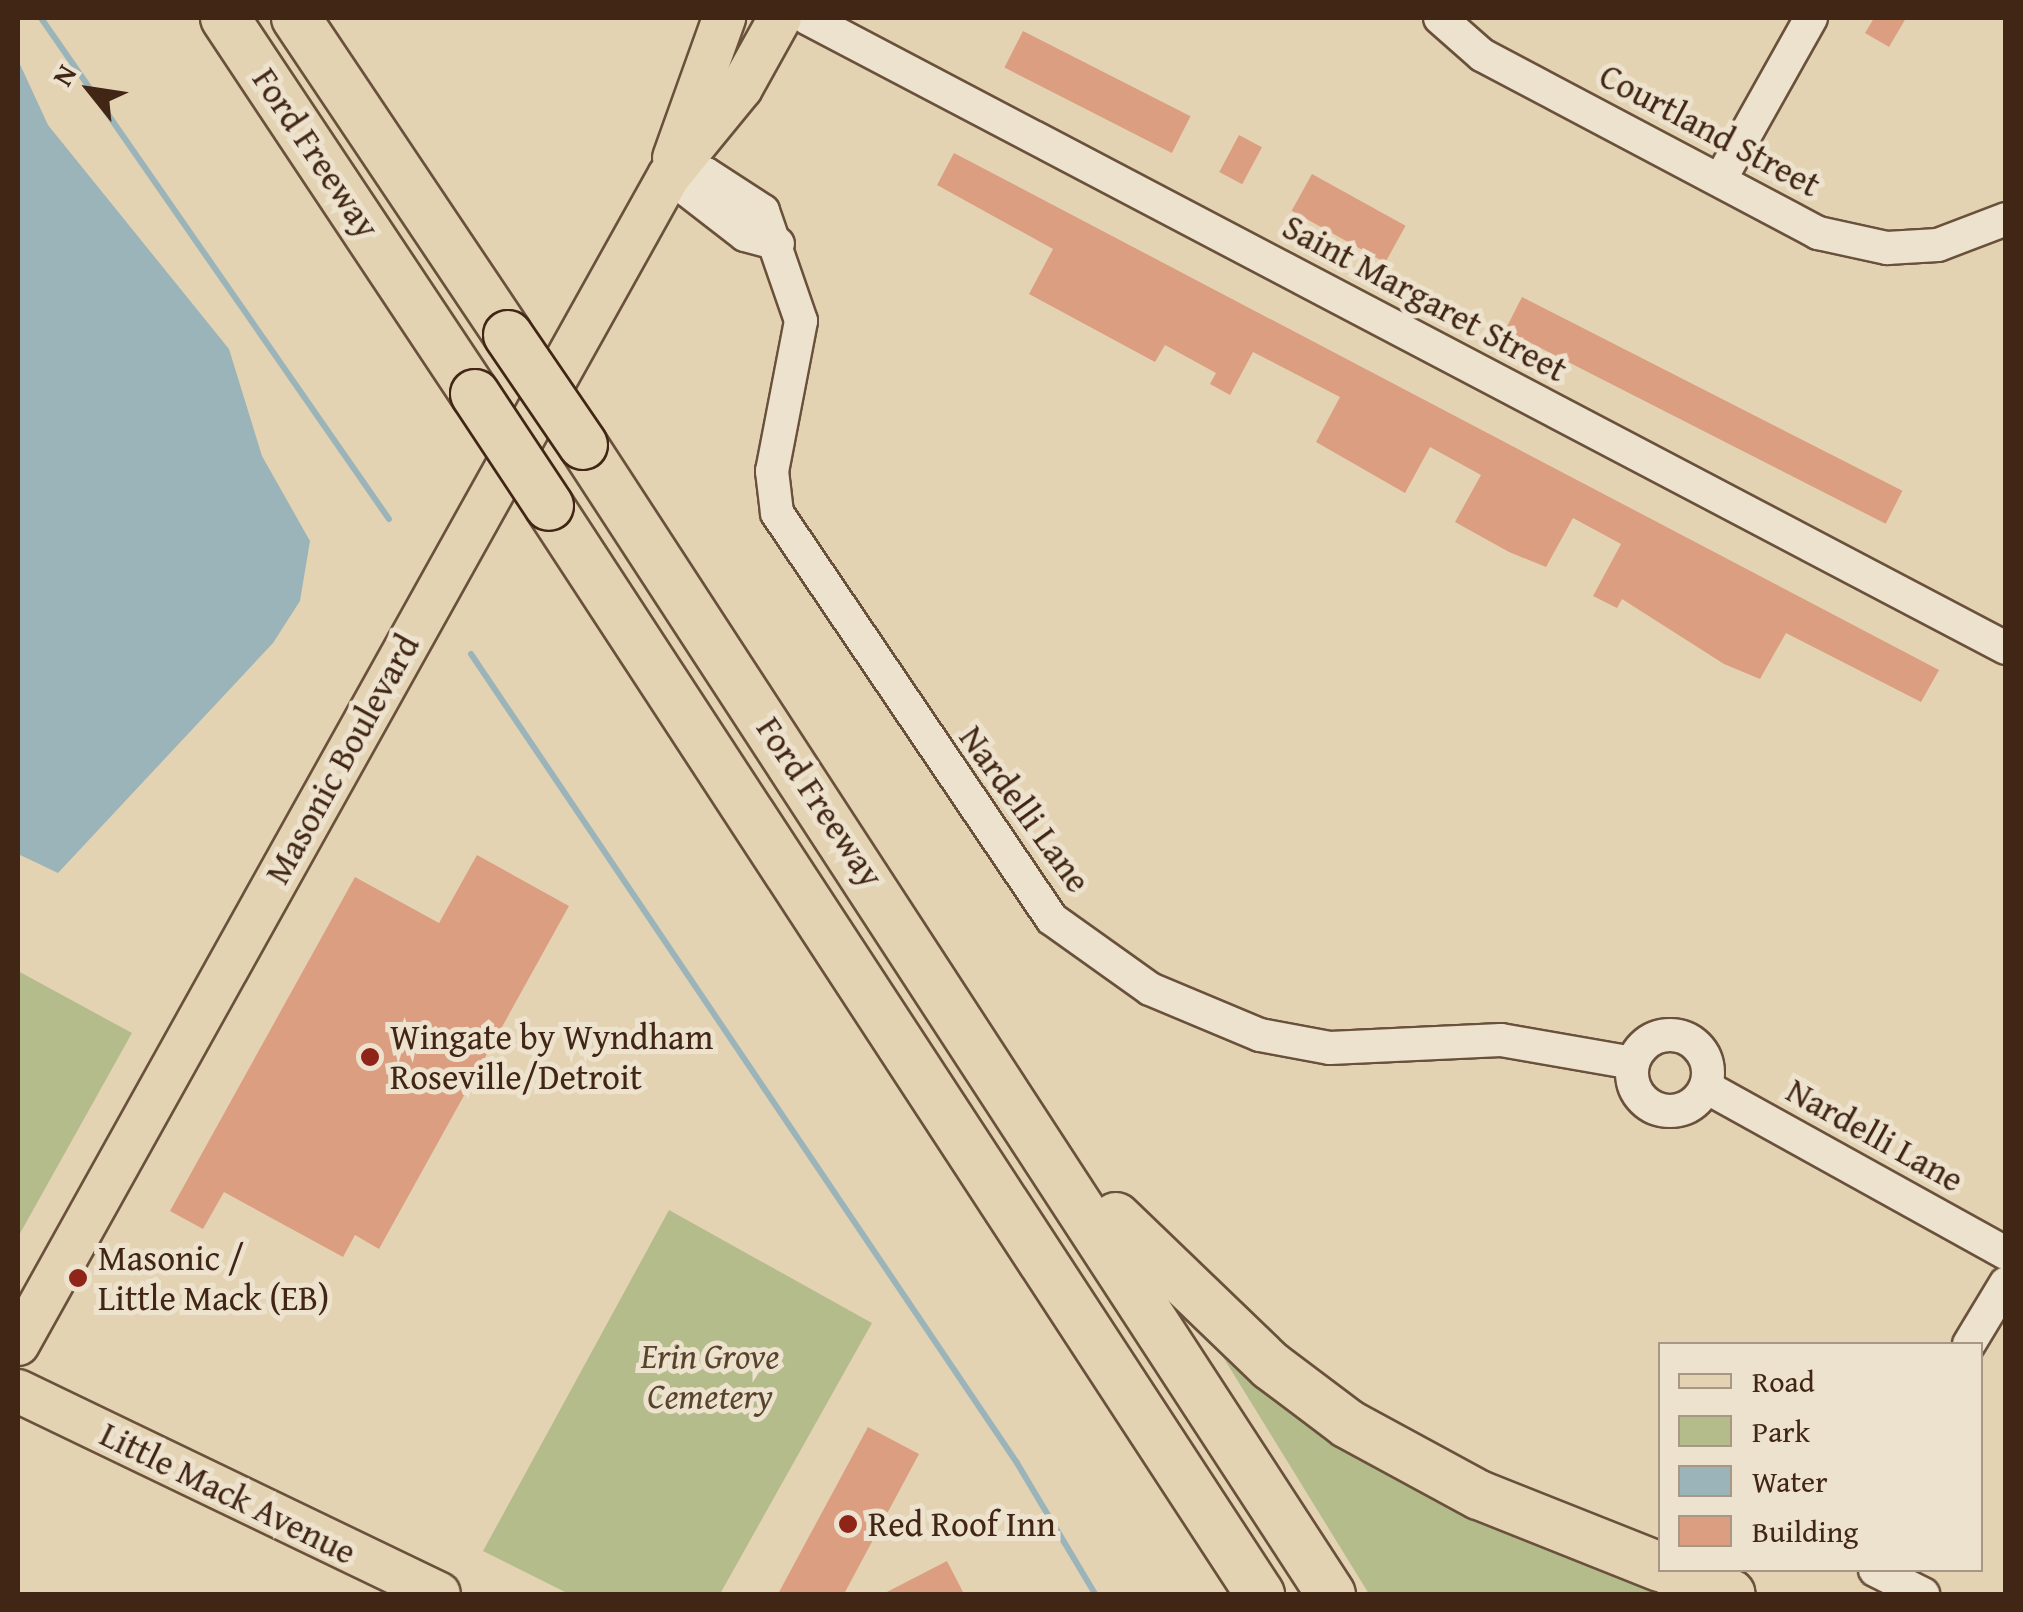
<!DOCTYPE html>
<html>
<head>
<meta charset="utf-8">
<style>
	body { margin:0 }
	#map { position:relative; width:2023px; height:1612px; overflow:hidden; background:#e4d3b3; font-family:"Gentium Book Plus",serif }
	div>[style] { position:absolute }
	.green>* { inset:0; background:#b5bc8c }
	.water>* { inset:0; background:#9bb4b9 }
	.stream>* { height:6px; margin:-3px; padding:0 3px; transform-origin:3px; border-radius:3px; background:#9bb4b9 }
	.building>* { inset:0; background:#dc9e81; transform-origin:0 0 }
	.roads { filter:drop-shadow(2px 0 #6a513c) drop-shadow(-2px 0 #6a513c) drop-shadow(0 2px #6a513c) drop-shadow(0 -2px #6a513c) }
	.minor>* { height:32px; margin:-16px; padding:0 16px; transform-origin:16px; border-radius:16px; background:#ede2ce }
	.minor>.ring { margin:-16px; padding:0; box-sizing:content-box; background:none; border:32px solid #ede2ce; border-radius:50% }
	.major>* { height:42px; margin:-21px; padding:0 21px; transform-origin:21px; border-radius:21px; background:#e4d3b3 }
	.highway>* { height:48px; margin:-24px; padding:0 24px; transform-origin:24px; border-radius:24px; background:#e4d3b3 }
	.bridges { filter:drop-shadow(2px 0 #412615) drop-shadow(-2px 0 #412615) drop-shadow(0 2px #412615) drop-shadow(0 -2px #412615) }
	.highway-bridge>* { height:48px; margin:-24px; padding:0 24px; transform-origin:24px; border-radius:24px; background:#e4d3b3 }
	.dots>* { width:28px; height:28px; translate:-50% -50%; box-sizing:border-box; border:5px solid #ede2ce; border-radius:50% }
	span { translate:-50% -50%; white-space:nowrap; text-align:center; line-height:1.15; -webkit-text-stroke:10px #ede2ce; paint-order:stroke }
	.street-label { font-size:35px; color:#412615 }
	.poi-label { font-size:35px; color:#412615 }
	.left { translate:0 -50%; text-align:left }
	.park-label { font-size:35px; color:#58442d; font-style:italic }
	.frame { position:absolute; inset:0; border:20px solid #412615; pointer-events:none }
	.legend { position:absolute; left:1658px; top:1342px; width:325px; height:230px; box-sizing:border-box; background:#ede2ce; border:2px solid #a89784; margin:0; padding:12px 18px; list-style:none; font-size:30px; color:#412615 }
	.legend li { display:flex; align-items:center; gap:20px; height:50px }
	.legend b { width:50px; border:2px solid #a89784 }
	.north { position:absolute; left:40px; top:40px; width:100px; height:100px; -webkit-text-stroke:8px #ede2ce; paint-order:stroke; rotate:300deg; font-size:28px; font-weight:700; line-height:40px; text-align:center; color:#412615 }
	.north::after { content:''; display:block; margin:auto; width:35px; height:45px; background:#412615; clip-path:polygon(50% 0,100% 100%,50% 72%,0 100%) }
</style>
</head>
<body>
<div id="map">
	<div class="green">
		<i style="clip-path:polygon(18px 971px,132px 1033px,18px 1237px)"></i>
		<i style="clip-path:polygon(669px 1210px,872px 1323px,720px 1594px,569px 1594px,483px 1551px)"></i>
		<i style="clip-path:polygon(1207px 1331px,1697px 1594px,1369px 1594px)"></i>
	</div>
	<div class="water">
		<i style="clip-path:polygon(18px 60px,48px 125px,229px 349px,262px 456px,310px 541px,300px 601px,273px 643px,58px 873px,18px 854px)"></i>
	</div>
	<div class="stream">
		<i style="left:41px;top:18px;width:610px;rotate:55.22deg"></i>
		<i style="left:471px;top:654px;width:976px;rotate:55.98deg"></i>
		<i style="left:1017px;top:1463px;width:152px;rotate:59.2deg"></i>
	</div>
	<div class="building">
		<i style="clip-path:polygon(1874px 18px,1906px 18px,1889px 47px,1865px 33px)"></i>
		<i style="left:1023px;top:31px;width:188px;height:41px;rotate:27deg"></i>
		<i style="left:1239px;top:135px;width:26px;height:42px;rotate:28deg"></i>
		<i style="clip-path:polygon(954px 153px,1939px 670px,1921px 702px,1786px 633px,1760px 679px,1724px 664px,1622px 599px,1617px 608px,1593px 596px,1621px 544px,1573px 518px,1546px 567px,1509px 552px,1455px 522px,1481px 475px,1430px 447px,1405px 493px,1316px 442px,1340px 397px,1253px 352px,1230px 395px,1210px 384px,1216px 373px,1165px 345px,1155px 362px,1029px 294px,1053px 249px,937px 185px)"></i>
		<i style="left:1312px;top:174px;width:107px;height:42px;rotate:29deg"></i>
		<i style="left:1522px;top:297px;width:427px;height:37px;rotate:27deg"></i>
		<i style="clip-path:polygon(477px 855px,569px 906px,379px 1249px,355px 1235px,343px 1257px,224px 1192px,203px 1229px,170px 1211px,355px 877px,439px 923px)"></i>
		<i style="clip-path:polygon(868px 1427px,919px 1454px,844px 1594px,778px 1594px)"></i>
		<i style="clip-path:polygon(947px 1561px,964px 1594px,883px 1594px)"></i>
	</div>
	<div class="roads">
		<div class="minor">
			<i style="left:807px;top:18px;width:1354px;rotate:27.72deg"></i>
			<i style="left:1440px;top:18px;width:56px;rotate:41.4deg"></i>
			<i style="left:1482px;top:55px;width:380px;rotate:27.9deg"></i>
			<i style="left:1818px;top:233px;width:71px;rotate:12.3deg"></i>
			<i style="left:1887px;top:248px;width:51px;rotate:-3.4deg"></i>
			<i style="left:1938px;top:245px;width:73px;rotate:-20.9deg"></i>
			<i style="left:669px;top:176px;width:37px;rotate:-3deg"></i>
			<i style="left:706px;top:174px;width:68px;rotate:33deg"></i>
			<i style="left:763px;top:211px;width:116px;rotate:70.9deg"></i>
			<i style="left:801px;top:321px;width:153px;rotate:100.9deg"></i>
			<i style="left:772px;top:471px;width:42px;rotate:83.2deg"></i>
			<i style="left:777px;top:513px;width:490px;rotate:55.9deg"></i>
			<i style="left:1052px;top:919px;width:120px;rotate:35.5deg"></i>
			<i style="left:1150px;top:989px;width:119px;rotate:22.7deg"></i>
			<i style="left:1260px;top:1035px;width:71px;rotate:10.5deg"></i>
			<i style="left:1330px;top:1048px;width:171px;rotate:-2.7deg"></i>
			<i style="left:1501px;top:1040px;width:134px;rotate:9.9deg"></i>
			<i style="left:669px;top:176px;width:96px;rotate:37.8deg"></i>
			<i style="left:745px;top:235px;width:34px;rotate:15deg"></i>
			<i style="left:1720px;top:180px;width:186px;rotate:-60.7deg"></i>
			<i class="ring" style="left:1632px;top:1035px;width:44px;height:44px"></i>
			<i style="left:1706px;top:1087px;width:343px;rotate:29deg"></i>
			<i style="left:1969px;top:1344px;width:71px;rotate:-58.8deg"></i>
			<i style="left:1875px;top:1570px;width:54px;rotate:26.6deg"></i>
		</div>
		<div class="major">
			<i style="left:674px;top:158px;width:149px;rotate:-70.3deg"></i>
			<i style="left:18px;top:1344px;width:1337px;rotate:-60.87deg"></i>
			<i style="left:669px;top:176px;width:114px;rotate:-50.7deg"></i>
			<i style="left:741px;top:88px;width:80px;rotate:-60.9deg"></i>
			<i style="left:18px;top:1391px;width:467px;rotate:25.7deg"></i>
		</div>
		<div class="highway">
			<i style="left:225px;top:18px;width:452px;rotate:56.4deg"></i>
			<i style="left:296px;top:18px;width:381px;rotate:56.2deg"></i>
			<i style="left:583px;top:445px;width:1371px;rotate:56.94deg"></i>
			<i style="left:549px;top:506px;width:1300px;rotate:56.84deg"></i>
			<i style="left:1116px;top:1217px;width:215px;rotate:43.9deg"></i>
			<i style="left:1271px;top:1366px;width:96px;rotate:37deg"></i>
			<i style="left:1348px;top:1424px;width:149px;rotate:28.5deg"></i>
			<i style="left:1479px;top:1495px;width:195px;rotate:21.7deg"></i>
			<i style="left:1668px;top:1570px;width:67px;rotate:20.9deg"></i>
		</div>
	</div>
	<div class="bridges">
		<div class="highway-bridge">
			<i style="left:508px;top:335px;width:133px;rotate:55.7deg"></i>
			<i style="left:475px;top:394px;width:134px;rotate:56.5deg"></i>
		</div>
	</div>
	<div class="dots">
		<i style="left:370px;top:1057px;background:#8f2418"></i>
		<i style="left:78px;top:1278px;background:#8f2418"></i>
		<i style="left:848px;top:1524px;background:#8f2418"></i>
	</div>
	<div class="street-label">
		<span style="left:1710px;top:130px;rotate:28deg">Courtland Street</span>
		<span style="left:316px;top:153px;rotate:56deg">Ford Freeway</span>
		<span style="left:1425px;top:298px;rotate:28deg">Saint Margaret Street</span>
		<span style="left:342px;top:759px;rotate:-61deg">Masonic Boulevard</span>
		<span style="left:820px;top:802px;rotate:56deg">Ford Freeway</span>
		<span style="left:1025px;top:809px;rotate:54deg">Nardelli Lane</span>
		<span style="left:1875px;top:1135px;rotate:29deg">Nardelli Lane</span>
		<span style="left:228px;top:1493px;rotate:26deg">Little Mack Avenue</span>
	</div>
	<div class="poi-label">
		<span class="left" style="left:390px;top:1057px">Wingate by Wyndham<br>Roseville/Detroit</span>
		<span class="left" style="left:98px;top:1278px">Masonic /<br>Little Mack (EB)</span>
		<span class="left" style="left:868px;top:1524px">Red Roof Inn</span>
	</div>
	<div class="park-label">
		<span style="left:710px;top:1376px">Erin Grove<br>Cemetery</span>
	</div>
	<div class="frame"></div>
	<ul class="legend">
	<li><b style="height:12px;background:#e4d3b3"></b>Road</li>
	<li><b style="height:28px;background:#b5bc8c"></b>Park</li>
	<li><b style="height:28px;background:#9bb4b9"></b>Water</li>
	<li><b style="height:28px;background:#dc9e81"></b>Building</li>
	</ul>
	<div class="north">N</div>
</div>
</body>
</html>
